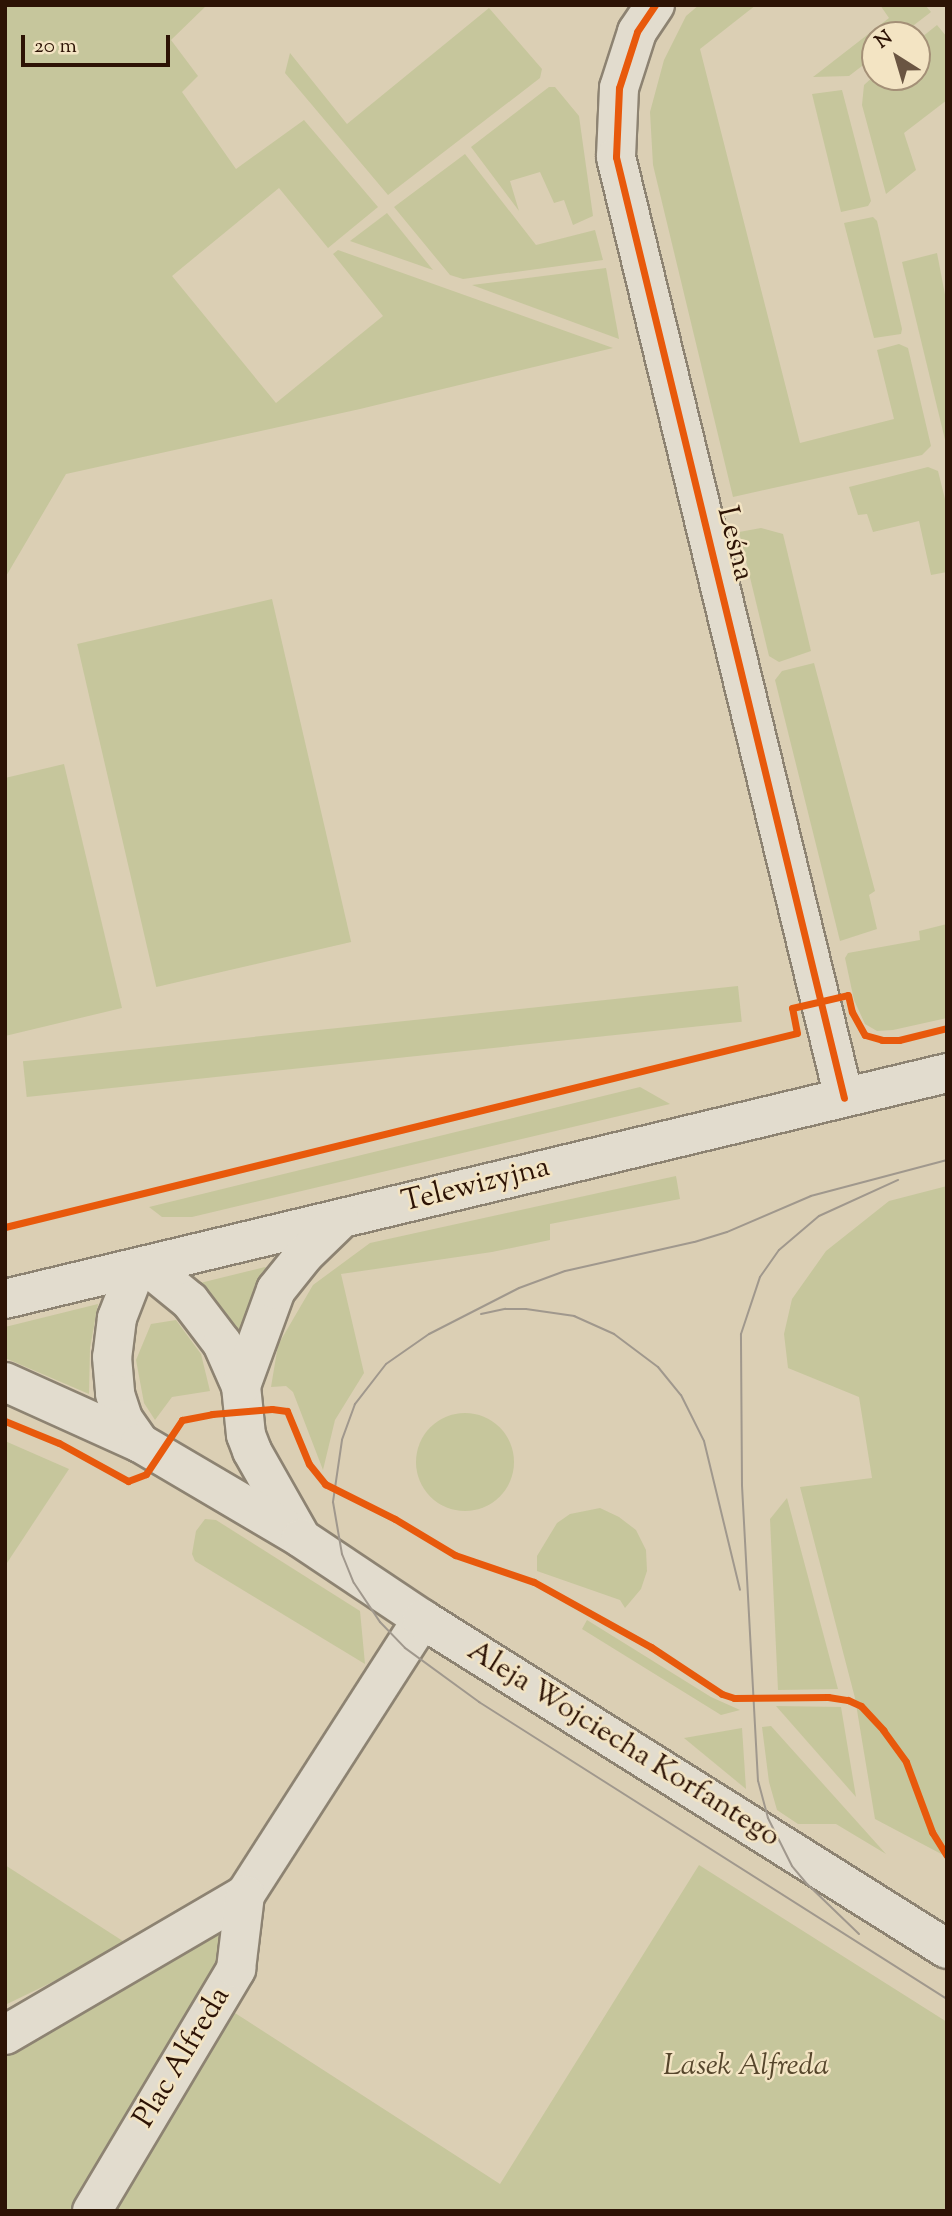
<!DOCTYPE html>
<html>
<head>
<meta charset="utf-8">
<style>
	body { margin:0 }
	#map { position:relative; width:952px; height:2216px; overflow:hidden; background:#dbcfb4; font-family:"Sorts Mill Goudy",serif }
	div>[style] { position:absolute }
	.green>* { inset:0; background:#c6c69c; transform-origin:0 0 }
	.round { border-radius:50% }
	.roads { filter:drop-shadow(2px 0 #8d8372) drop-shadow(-2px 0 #8d8372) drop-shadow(0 2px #8d8372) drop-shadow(0 -2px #8d8372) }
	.street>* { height:38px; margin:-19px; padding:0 19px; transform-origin:19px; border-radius:19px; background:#e2dcce }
	.secondary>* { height:38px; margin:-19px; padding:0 19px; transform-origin:19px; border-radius:19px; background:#e2dcce }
	.tram>* { height:2px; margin:-1px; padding:0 1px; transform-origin:1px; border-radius:1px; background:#a0988d }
	.cycleway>* { height:7px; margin:-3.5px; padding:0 3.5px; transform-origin:3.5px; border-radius:3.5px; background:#e8590c }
	span { translate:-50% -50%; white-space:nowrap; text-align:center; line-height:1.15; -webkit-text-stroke:5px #f3e4c3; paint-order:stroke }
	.street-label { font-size:30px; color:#2d1305 }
	.park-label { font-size:30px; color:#56462c; font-style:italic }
	.frame { position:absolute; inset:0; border:7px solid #2d1305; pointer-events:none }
	.north { position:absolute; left:861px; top:21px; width:70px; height:70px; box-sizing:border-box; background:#f3e4c3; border:2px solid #a49077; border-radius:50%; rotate:323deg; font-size:19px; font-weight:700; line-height:28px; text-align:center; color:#2d1305 }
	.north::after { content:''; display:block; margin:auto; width:24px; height:32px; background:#6a5542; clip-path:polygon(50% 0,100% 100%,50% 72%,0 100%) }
	.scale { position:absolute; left:21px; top:35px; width:149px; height:32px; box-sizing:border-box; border:4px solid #2d1305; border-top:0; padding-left:9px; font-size:21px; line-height:24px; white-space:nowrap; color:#2d1305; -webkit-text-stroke:5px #f3e4c3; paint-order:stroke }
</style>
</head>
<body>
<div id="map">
	<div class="green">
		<i style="clip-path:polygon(5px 5px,207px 5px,171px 40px,198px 76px,182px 92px,236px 169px,304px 120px,378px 207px,328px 248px,279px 188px,172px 276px,276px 403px,383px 316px,333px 254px,338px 250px,613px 348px,360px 409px,66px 474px,5px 578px)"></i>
		<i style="clip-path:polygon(699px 5px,756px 5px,700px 49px,800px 443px,894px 419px,877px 350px,899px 344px,908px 348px,931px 446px,922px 455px,733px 497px,653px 165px,650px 112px,664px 60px,686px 16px)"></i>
		<i style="clip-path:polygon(880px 5px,925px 5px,931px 12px,901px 35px,875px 35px,875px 56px,849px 76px,813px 77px,889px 18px)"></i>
		<i style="clip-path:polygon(489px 8px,542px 69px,540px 78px,388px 195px,285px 73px,290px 53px,347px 124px)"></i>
		<i style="clip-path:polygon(937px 25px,947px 37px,947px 100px,904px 133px,916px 170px,886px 194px,862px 105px,864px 85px,875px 75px,917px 77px,917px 41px)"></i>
		<i style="clip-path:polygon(549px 87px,555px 87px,579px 116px,593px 216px,573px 225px,564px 200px,554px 203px,540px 172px,510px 181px,519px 211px,471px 147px)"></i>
		<i style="clip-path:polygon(842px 90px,871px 201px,868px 206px,841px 212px,812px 94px)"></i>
		<i style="clip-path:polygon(465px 154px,536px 245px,595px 230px,603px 260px,463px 279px,450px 275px,394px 207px)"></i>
		<i style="clip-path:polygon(387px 213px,433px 270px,350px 241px)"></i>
		<i style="clip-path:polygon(873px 217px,877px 221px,902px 329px,901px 334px,874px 338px,844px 223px)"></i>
		<i style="clip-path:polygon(937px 253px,947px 305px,947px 448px,902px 262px)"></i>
		<i style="clip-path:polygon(606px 268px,619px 339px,472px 285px)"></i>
		<i style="clip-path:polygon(928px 467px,938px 471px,947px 507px,947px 572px,931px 575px,919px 521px,873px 532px,867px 514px,858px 515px,849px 487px)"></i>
		<i style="clip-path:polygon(761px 528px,783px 534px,811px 651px,779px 662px,769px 656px,739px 532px)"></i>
		<i style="left:272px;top:599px;width:352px;height:200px;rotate:77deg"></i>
		<i style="clip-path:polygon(814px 663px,875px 891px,869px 895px,877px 929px,840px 941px,775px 680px,782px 671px)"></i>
		<i style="clip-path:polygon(64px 764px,122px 1008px,5px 1036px,5px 778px)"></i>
		<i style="clip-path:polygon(947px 924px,947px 1018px,893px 1030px,877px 1031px,865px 1024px,854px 1000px,845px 958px,848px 953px,920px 940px,919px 931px)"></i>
		<i style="left:738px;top:986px;width:36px;height:719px;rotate:84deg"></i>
		<i style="clip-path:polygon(640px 1087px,670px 1104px,192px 1217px,162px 1217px,149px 1207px)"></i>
		<i style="clip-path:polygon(676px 1176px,680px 1199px,550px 1224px,550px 1240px,492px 1252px,341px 1274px,364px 1373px,335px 1420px,323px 1470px,293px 1392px,286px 1386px,271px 1387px,278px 1345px,313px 1285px,370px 1243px)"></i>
		<i style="clip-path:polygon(947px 1186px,947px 1857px,875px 1819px,855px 1698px,800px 1487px,872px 1478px,859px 1397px,788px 1368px,784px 1334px,792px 1299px,826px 1251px,889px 1201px)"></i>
		<i style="clip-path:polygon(265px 1267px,269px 1270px,237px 1336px,197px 1288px,200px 1283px)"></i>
		<i style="clip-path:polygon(98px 1304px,90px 1348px,89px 1394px,5px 1358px,5px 1327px)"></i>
		<i style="clip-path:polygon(176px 1320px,201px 1354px,210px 1391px,172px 1397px,155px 1420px,144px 1403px,136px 1360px,151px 1324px)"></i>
		<i class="round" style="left:416px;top:1413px;width:98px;height:98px"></i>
		<i style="clip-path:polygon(5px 1441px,69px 1469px,5px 1566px)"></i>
		<i style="clip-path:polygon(787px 1498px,838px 1689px,778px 1690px,770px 1519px)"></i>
		<i style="clip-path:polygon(600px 1508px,619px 1517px,636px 1530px,646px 1550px,647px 1571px,641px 1589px,625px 1608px,620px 1600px,537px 1571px,537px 1556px,557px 1523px,570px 1514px)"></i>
		<i style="clip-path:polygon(205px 1519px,216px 1520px,360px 1611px,365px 1664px,195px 1561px,192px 1554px,196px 1531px)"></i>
		<i style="clip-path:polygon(587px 1620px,711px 1697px,740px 1710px,721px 1715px,582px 1629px)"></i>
		<i style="clip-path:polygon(776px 1706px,841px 1707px,856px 1797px)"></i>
		<i style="clip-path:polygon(771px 1726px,886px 1854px,836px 1824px,798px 1824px,777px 1810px,769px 1782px,762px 1727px)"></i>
		<i style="clip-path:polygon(742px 1728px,746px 1789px,684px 1738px)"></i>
		<i style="clip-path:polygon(5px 1865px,129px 1945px,5px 2005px)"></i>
		<i style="clip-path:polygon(699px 1865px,947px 2022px,947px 2211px,113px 2211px,235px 2013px,500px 2184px)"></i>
		<i style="clip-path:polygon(223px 1927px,213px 1978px,74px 2211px,5px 2211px,5px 2031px)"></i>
	</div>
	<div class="roads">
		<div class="street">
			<i style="left:655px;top:5px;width:32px;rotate:124deg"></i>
			<i style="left:637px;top:32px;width:59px;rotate:107.8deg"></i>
			<i style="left:619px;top:88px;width:69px;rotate:92.5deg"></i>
			<i style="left:616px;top:157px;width:968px;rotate:76.38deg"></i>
			<i style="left:5px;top:2035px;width:278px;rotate:-30.3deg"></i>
			<i style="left:245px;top:1895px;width:328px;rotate:-57.3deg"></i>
			<i style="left:92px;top:2211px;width:282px;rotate:-59.2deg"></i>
			<i style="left:236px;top:1969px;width:75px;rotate:-83.1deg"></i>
		</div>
		<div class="secondary">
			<i style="left:147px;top:1266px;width:55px;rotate:39.1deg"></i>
			<i style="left:190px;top:1301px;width:53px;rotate:52.7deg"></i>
			<i style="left:222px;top:1343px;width:47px;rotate:66.2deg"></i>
			<i style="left:241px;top:1386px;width:49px;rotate:84.2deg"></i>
			<i style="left:246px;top:1435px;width:17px;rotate:69deg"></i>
			<i style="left:252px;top:1451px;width:95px;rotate:60.5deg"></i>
			<i style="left:136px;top:1269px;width:53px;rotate:111.2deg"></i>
			<i style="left:117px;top:1318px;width:39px;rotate:97deg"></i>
			<i style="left:112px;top:1357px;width:37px;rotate:85deg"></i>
			<i style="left:115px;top:1394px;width:26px;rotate:72deg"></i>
			<i style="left:123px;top:1419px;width:29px;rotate:55deg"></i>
			<i style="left:5px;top:1299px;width:969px;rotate:-13.49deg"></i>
			<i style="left:5px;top:1382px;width:148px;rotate:24.3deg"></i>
			<i style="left:140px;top:1443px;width:187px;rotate:30.5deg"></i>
			<i style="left:301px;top:1538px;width:146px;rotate:33.8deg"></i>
			<i style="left:422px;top:1619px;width:620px;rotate:32.15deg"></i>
			<i style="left:241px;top:1386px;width:102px;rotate:-70deg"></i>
			<i style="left:276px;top:1290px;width:45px;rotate:-51.3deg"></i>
			<i style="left:304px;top:1255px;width:50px;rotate:-44.2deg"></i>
		</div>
	</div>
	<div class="tram">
		<i style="left:947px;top:1160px;width:141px;rotate:165.2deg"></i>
		<i style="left:811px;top:1196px;width:91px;rotate:156.8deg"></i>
		<i style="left:727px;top:1232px;width:34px;rotate:163deg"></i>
		<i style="left:694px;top:1242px;width:132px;rotate:167.3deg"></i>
		<i style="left:565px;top:1271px;width:49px;rotate:159.7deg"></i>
		<i style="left:519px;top:1288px;width:101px;rotate:152.9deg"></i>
		<i style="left:429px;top:1334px;width:52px;rotate:145.1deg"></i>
		<i style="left:386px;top:1364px;width:51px;rotate:127.8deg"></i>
		<i style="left:355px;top:1404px;width:38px;rotate:110deg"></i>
		<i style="left:342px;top:1440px;width:63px;rotate:98.3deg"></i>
		<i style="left:333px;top:1502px;width:53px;rotate:80.2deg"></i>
		<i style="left:342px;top:1554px;width:31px;rotate:68deg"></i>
		<i style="left:354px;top:1583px;width:47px;rotate:56.3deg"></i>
		<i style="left:380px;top:1622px;width:36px;rotate:46deg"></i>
		<i style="left:405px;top:1648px;width:92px;rotate:36.1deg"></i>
		<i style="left:479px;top:1702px;width:554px;rotate:32.4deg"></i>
		<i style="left:481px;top:1314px;width:25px;rotate:-12deg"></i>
		<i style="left:505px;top:1309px;width:21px"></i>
		<i style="left:526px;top:1309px;width:49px;rotate:8.3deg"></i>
		<i style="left:574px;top:1316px;width:44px;rotate:24.2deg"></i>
		<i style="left:614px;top:1334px;width:55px;rotate:36.9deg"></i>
		<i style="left:658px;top:1367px;width:36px;rotate:51deg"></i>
		<i style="left:681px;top:1395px;width:51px;rotate:63.4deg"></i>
		<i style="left:704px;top:1441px;width:153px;rotate:76.4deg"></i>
		<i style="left:859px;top:1934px;width:72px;rotate:-136.1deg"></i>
		<i style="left:807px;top:1884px;width:23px;rotate:-130deg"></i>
		<i style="left:792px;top:1866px;width:54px;rotate:-116.6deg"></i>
		<i style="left:768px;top:1818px;width:38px;rotate:-105deg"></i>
		<i style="left:758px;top:1781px;width:296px;rotate:-93.1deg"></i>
		<i style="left:742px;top:1485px;width:151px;rotate:-90.4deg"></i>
		<i style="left:741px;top:1334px;width:60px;rotate:-71.6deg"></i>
		<i style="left:760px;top:1277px;width:33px;rotate:-55deg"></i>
		<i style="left:779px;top:1250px;width:52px;rotate:-40.4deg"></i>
		<i style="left:819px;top:1216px;width:87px;rotate:-24.5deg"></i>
	</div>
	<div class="cycleway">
		<i style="left:655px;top:5px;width:32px;rotate:124deg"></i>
		<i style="left:637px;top:32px;width:59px;rotate:107.8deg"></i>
		<i style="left:619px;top:88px;width:69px;rotate:92.5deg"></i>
		<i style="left:616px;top:157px;width:968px;rotate:76.38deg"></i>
		<i style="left:5px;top:1227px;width:815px;rotate:-13.76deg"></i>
		<i style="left:797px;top:1033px;width:25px;rotate:-101deg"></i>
		<i style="left:792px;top:1008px;width:57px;rotate:-13.1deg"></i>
		<i style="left:848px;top:995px;width:17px;rotate:77deg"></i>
		<i style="left:852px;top:1012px;width:26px;rotate:61deg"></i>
		<i style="left:865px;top:1035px;width:18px;rotate:16deg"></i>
		<i style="left:882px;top:1040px;width:17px"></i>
		<i style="left:899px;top:1040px;width:49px;rotate:-14deg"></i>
		<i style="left:5px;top:1421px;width:58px;rotate:22.2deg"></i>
		<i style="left:59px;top:1443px;width:79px;rotate:28.8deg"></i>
		<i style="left:128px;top:1481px;width:19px;rotate:-21deg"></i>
		<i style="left:146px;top:1474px;width:65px;rotate:-56.3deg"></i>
		<i style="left:182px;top:1420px;width:31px;rotate:-11deg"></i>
		<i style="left:212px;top:1414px;width:60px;rotate:-4.8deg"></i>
		<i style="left:272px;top:1409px;width:15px;rotate:8deg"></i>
		<i style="left:287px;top:1411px;width:57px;rotate:67.5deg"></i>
		<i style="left:309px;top:1464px;width:26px;rotate:51deg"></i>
		<i style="left:325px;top:1484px;width:78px;rotate:26.6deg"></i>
		<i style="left:395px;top:1519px;width:70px;rotate:31deg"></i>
		<i style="left:455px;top:1555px;width:83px;rotate:18.9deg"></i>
		<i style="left:534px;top:1582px;width:134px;rotate:29.1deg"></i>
		<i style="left:651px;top:1647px;width:85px;rotate:33.5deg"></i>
		<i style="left:722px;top:1694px;width:13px;rotate:18deg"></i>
		<i style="left:734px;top:1698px;width:94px;rotate:-0.6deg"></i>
		<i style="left:828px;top:1697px;width:20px;rotate:9deg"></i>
		<i style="left:848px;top:1700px;width:14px;rotate:25deg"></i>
		<i style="left:861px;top:1706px;width:33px;rotate:47deg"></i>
		<i style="left:883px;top:1730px;width:39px;rotate:54deg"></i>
		<i style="left:906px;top:1762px;width:75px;rotate:69.6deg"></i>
		<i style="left:932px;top:1832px;width:28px;rotate:58deg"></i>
	</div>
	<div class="street-label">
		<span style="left:734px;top:544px;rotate:76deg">Leśna</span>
		<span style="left:476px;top:1186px;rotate:-14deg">Telewizyjna</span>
		<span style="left:623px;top:1745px;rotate:32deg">Aleja Wojciecha Korfantego</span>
		<span style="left:183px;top:2058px;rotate:-59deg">Plac Alfreda</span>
	</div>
	<div class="park-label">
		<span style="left:746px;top:2067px">Lasek Alfreda</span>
	</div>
	<div class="frame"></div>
	<div class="north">N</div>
	<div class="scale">20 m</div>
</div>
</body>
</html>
